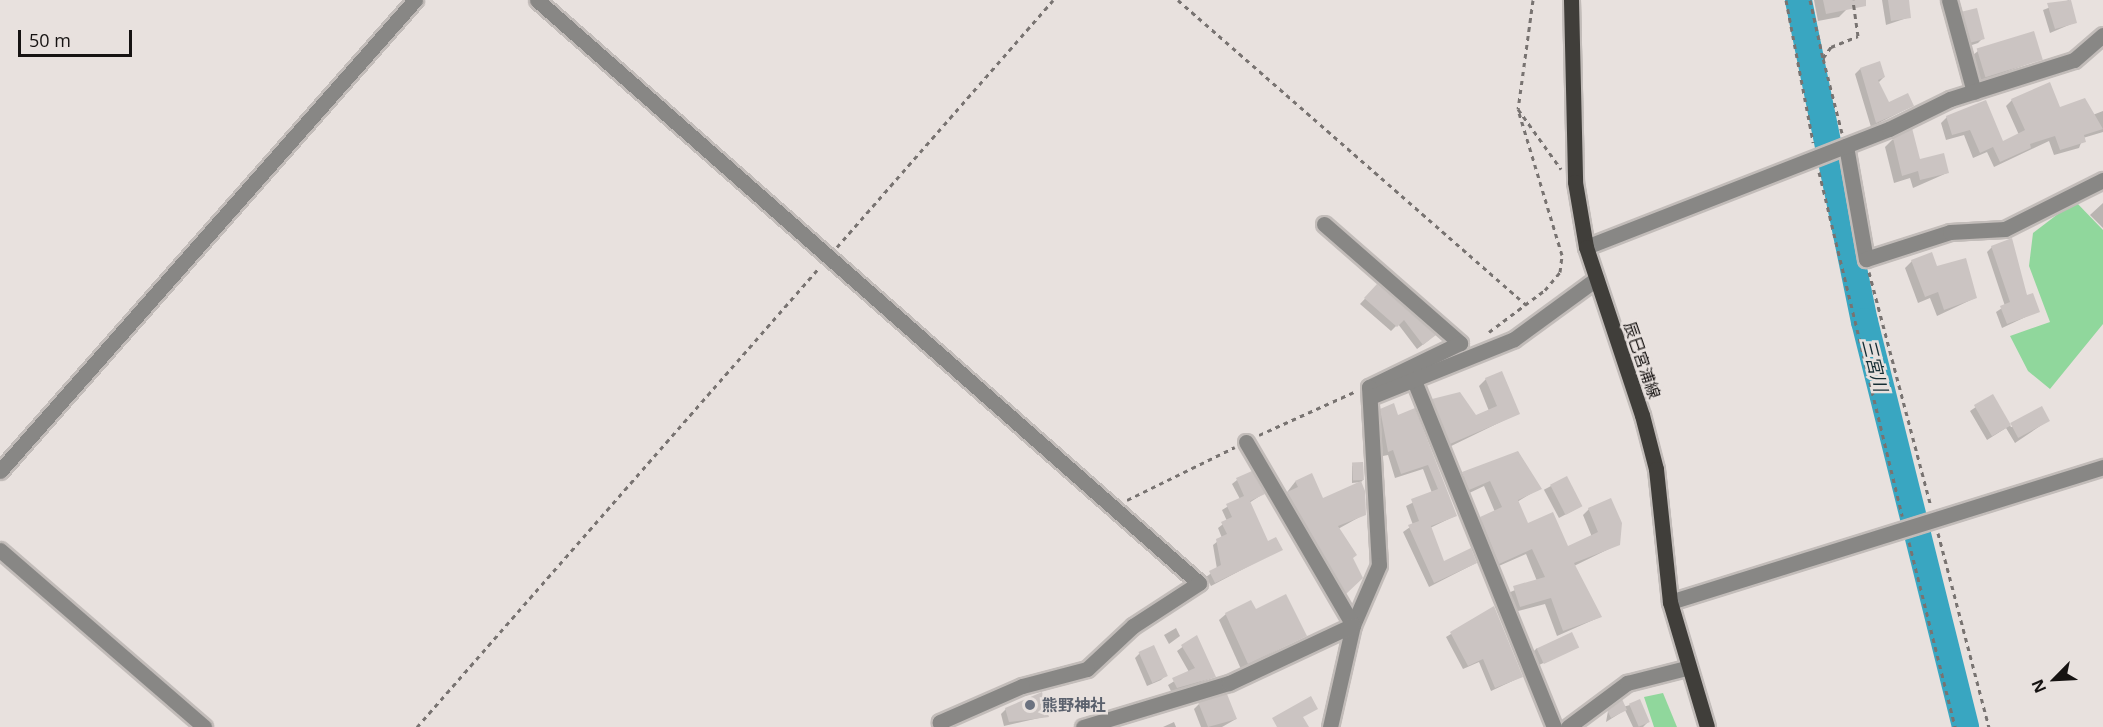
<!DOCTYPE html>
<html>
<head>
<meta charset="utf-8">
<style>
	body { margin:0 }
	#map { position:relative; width:2103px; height:727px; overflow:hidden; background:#e8e1de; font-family:"Open Sans","Noto Sans JP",sans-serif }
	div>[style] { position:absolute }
	.green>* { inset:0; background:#90d79c }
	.shadow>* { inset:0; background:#0003; transform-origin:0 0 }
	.river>* { height:27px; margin:-13.5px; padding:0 13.5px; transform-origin:13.5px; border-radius:13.5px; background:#39a6c1 }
	.building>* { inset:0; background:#cbc4c2; transform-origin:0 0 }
	.path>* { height:3px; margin-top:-1.5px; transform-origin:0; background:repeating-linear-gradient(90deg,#787371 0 4.5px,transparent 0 9px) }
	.roads { filter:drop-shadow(2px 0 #c2bcb9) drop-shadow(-2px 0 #c2bcb9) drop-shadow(0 2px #c2bcb9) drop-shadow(0 -2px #c2bcb9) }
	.minor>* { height:15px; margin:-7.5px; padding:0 7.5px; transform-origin:7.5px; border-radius:7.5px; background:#888785 }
	.major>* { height:15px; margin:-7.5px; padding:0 7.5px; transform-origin:7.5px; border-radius:7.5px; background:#403e3a }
	.dots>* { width:16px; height:16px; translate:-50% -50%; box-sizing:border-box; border:3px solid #e8e1de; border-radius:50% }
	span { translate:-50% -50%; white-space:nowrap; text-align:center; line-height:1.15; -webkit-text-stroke:5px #e8e1de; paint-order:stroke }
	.street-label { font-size:16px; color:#161312 }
	.worship-label { font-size:16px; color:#5b616d; font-weight:700 }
	.left { translate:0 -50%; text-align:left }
	.water-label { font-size:18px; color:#152d34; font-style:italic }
	.north { position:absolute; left:2025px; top:649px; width:60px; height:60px; -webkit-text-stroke:4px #e8e1de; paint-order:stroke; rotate:246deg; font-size:16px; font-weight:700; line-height:24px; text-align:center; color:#161312 }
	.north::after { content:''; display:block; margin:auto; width:21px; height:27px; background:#161312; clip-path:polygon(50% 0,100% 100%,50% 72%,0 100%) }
	.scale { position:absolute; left:18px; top:30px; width:114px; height:27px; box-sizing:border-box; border:3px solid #161312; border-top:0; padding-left:8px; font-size:18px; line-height:21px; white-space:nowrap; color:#161312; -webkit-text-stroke:4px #e8e1de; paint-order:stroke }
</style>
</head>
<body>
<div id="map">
	<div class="green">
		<i style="clip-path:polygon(2075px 201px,2103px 230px,2103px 324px,2050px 389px,2028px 371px,2010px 336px,2050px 322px,2029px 266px,2033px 233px)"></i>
		<i style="clip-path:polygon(1663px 693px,1677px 727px,1654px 727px,1644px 697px)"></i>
	</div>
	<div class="shadow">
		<i style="clip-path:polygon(1814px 0,1845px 0,1847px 9px,1839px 17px,1818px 21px)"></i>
		<i style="clip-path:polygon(1882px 0,1907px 0,1910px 17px,1886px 25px)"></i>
		<i style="clip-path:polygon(2069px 0,2076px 22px,2050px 33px,2043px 10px)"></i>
		<i style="clip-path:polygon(1963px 13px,1983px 38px,1978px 43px,1966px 47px,1958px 18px)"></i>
		<i style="clip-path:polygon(1978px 51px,2041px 59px,1981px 81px,1973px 55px)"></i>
		<i style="clip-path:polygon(1860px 69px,1884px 77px,1878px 83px,1888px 104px,1912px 106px,1871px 127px,1855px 74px)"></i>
		<i style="clip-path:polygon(2012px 100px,2090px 116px,2103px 111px,2103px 132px,2083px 138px,2079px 148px,2054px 155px,2049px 141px,1994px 167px,1987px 152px,1973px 158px,1964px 135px,1946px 140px,1941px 123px,1947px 117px,2002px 143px,2019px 135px,2006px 106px)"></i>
		<i style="clip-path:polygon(1893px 139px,1919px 161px,1947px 173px,1913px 188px,1910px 178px,1894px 183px,1885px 147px)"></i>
		<i style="clip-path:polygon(2103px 203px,2103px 228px,2090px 215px)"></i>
		<i style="clip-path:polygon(1992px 247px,2038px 311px,2002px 328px,1996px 312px,2005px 306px,1987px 252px)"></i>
		<i style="clip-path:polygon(1912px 261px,1936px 267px,1975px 298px,1937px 316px,1930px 298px,1918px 303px,1905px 268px)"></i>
		<i style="clip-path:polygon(1377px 286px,1429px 340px,1417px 349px,1398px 324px,1391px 331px,1360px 304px)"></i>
		<i style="clip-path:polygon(1486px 379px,1519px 413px,1443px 450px,1426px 408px,1433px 401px,1476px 417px,1489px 411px,1479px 386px)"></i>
		<i style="clip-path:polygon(1992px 396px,2011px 427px,2049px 420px,2015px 443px,2006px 428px,1987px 440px,1970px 411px)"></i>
		<i style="clip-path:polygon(1381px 410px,1397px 417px,1414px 410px,1455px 516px,1430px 528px,1443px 563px,1476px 563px,1429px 587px,1403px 532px,1413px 525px,1406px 506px,1432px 493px,1423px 469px,1395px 478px,1388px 455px,1383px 456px,1375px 415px)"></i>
		<i style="clip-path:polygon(1518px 452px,1540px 488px,1517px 502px,1528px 525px,1568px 548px,1592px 537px,1583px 515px,1589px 509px,1619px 544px,1574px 566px,1600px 617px,1557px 636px,1545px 604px,1514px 612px,1508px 593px,1537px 581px,1526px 554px,1492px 569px,1474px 525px,1495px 512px,1484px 486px,1463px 496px,1456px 480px)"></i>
		<i style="clip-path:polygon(1352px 465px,1363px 480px,1361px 482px,1352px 483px)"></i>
		<i style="clip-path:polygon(1311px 475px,1322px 500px,1365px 514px,1338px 529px,1361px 578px,1339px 600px,1281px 500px,1295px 482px)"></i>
		<i style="left:1566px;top:478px;width:32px;height:25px;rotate:62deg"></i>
		<i style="clip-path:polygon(1237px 480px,1263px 494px,1249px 503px,1267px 543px,1281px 549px,1211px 586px,1206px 577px,1217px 569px,1213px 545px,1222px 538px,1218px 528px,1227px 521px,1222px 510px,1240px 499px,1232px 484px)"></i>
		<i style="clip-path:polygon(1494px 608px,1521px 677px,1491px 691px,1479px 662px,1463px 669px,1446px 637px)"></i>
		<i style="clip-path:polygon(1226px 614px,1305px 635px,1241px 669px,1219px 620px)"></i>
		<i style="clip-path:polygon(1176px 628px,1180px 636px,1169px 644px,1164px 635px)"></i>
		<i style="clip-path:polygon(1196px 637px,1214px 677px,1172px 693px,1168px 685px,1189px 672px,1177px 651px)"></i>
		<i style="clip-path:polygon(1577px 647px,1537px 666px,1532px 653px,1537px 648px)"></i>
		<i style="clip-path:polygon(1140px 653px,1166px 675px,1161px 680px,1147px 686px,1135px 658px)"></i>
		<i style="clip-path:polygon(1199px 704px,1236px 719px,1222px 727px,1201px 727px,1194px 709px)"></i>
		<i style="clip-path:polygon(1630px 705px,1648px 722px,1643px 727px,1633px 727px,1625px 710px,1606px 722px,1608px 711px)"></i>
		<i style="clip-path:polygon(1006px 709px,1048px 716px,1004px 726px,1001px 714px)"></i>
		<i style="clip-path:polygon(1174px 722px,1176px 727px,1163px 727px)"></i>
	</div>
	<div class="river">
		<i style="left:1798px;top:0;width:328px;rotate:78.4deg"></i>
		<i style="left:1864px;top:321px;width:418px;rotate:76deg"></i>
	</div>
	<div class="building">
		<i style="clip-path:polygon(1823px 0,1866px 0,1866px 6px,1826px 14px)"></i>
		<i style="clip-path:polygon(1888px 0,1909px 0,1911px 18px,1891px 21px)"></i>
		<i style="clip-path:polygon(2071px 0,2077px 23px,2055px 29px,2047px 3px)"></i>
		<i style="left:1977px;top:8px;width:32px;height:16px;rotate:76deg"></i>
		<i style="left:2034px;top:31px;width:30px;height:60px;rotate:73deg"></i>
		<i style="clip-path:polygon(1880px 61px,1885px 77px,1878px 80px,1889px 102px,1908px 93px,1914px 106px,1876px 123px,1860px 68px)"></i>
		<i style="clip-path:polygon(2050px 82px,2060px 107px,2085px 98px,2103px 129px,2084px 135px,2086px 142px,2060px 150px,2055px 136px,2030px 144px,2031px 148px,2000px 162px,1993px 147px,1980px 153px,1970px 130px,1952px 135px,1946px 116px,1986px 100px,2003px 141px,2025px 130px,2011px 99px)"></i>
		<i style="clip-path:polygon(1912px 128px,1920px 159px,1944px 153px,1949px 173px,1920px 180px,1918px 171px,1902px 176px,1893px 138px)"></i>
		<i style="clip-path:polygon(2012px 238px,2027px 295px,2033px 293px,2040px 312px,2007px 324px,2000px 306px,2010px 302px,1991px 246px)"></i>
		<i style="clip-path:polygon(1932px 252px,1937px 266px,1966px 258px,1977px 298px,1944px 310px,1938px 292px,1925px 297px,1911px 260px)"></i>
		<i style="clip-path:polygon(1377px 284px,1436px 335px,1423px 345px,1404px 320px,1397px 327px,1364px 298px)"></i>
		<i style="clip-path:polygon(1502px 371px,1520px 414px,1450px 444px,1432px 399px,1460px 392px,1476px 415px,1497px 406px,1485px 378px)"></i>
		<i style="left:1993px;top:394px;width:36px;height:22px;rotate:60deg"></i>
		<i style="clip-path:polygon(1394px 403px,1398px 415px,1415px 408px,1457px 516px,1431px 526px,1444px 561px,1471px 548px,1477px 563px,1434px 583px,1408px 525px,1419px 521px,1411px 499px,1438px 489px,1428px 465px,1401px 474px,1393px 450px,1388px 452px,1380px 409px)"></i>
		<i style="left:2042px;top:406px;width:17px;height:36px;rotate:62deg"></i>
		<i style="clip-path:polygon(1518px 451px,1542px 489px,1518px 500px,1528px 523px,1553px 512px,1568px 546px,1598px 532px,1588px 508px,1611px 498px,1622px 523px,1620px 545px,1574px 563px,1602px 617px,1563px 631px,1551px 598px,1520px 607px,1513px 586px,1545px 577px,1532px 549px,1499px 564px,1480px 517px,1502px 507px,1490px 481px,1469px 490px,1462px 472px)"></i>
		<i style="left:1363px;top:462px;width:18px;height:11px;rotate:87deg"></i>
		<i style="clip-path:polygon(1252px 471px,1265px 494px,1250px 501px,1268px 541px,1276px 537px,1283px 550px,1215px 583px,1209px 571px,1221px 565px,1216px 539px,1227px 534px,1221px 522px,1232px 517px,1226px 504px,1244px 496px,1236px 478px)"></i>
		<i style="clip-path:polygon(1312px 473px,1323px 498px,1361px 481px,1365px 491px,1366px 515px,1338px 526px,1357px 555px,1353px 558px,1363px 578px,1346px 594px,1287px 492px,1298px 487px,1295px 481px)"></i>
		<i style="left:1567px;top:476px;width:34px;height:19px;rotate:63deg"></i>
		<i style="clip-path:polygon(1286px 594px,1307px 636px,1248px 664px,1225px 613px,1251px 600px,1256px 609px)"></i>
		<i style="clip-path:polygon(1494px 606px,1523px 677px,1495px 688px,1483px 659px,1468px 666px,1450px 632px)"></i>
		<i style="left:1572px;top:632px;width:17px;height:39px;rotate:65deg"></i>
		<i style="clip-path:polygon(1197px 635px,1216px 677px,1177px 688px,1172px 678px,1195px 668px,1181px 645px)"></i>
		<i style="left:1154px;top:645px;width:34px;height:17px;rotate:66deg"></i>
		<i style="clip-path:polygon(1042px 692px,1049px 717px,1009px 722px,1005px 708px)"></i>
		<i style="clip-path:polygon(1227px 694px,1237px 719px,1208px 727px,1198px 702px)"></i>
		<i style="clip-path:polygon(1311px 696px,1318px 709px,1303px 717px,1309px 727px,1277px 727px,1272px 718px)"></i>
		<i style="clip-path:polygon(1622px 699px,1627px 710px,1611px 718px,1607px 710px)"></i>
		<i style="left:1640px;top:699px;width:25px;height:12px;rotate:67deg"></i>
	</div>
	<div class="path">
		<i style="left:1178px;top:0;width:463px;rotate:41.2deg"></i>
		<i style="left:1533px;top:0;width:110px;rotate:97.8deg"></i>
		<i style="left:1518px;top:109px;width:74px;rotate:54.4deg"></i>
		<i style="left:1786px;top:0;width:145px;rotate:79.2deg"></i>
		<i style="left:1810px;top:0;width:59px;rotate:77.4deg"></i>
		<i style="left:1842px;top:133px;width:77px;rotate:-104.2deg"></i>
		<i style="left:1823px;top:58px;width:14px;rotate:-54deg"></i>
		<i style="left:1831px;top:47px;width:29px;rotate:-22deg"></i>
		<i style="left:1858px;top:36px;width:36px;rotate:-98deg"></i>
		<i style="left:1819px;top:172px;width:354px;rotate:76.4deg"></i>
		<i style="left:837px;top:247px;width:328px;rotate:-48.8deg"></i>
		<i style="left:1869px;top:272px;width:242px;rotate:75.2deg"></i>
		<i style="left:1489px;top:332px;width:70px;rotate:-36.9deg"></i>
		<i style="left:1545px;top:290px;width:23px;rotate:-50deg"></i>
		<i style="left:1560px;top:272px;width:17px;rotate:-83deg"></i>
		<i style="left:1562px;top:255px;width:152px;rotate:-106.8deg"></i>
		<i style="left:1259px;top:435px;width:104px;rotate:-24.4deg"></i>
		<i style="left:1127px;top:500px;width:120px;rotate:-26.1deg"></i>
		<i style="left:1938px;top:533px;width:201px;rotate:75.3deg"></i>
		<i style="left:1909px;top:542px;width:191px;rotate:76deg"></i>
		<i style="left:417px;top:727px;width:610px;rotate:-48.79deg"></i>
	</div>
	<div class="roads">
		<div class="minor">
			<i style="left:537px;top:0;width:882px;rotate:41.37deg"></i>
			<i style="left:1199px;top:583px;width:79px;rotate:146.9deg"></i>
			<i style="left:1133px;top:626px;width:63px;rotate:136.9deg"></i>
			<i style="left:1087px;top:669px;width:67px;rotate:165.3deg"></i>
			<i style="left:1022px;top:686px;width:90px;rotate:156.3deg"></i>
			<i style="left:940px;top:722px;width:5px;rotate:79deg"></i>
			<i style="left:1949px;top:0;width:95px;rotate:74.8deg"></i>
			<i style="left:1846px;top:146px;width:115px;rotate:80deg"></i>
			<i style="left:1866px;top:259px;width:88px;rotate:-17.8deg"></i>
			<i style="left:1950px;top:232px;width:55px;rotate:-3.1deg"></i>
			<i style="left:2005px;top:229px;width:110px;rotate:-26.6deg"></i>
			<i style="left:1324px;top:224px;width:181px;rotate:41.2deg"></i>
			<i style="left:1460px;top:343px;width:101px;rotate:154.2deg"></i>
			<i style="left:1369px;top:387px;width:178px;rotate:86.8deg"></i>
			<i style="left:1379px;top:565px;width:65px;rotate:113.4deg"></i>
			<i style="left:1353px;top:625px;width:105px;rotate:102.7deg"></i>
			<i style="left:1586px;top:247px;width:325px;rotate:-21.3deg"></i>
			<i style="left:1889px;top:129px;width:68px;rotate:-26.2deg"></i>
			<i style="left:1950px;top:99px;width:130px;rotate:-17.5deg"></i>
			<i style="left:2074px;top:60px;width:38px;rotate:-41deg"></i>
			<i style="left:1415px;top:383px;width:371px;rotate:68deg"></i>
			<i style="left:1370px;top:397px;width:155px;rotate:-21.9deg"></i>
			<i style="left:1514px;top:339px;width:102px;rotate:-36.2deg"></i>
			<i style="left:1246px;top:442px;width:212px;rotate:59.7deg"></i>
			<i style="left:0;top:471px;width:628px;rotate:-48.62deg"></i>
			<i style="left:0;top:550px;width:270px;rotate:40.9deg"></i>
			<i style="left:1670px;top:602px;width:454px;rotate:-17.3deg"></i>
			<i style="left:1083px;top:727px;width:152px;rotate:-16.8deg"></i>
			<i style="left:1229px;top:683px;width:137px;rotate:-25.1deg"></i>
			<i style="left:1568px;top:727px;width:74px;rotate:-36.7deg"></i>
			<i style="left:1627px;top:683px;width:61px;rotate:-14.3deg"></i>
		</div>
		<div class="major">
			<i style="left:1571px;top:0;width:182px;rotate:88.7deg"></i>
			<i style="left:1575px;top:182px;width:66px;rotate:80.4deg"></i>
			<i style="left:1586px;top:247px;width:177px;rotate:71.6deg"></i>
			<i style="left:1642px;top:415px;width:56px;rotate:75.5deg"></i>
			<i style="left:1656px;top:469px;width:134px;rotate:84deg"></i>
			<i style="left:1670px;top:602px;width:130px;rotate:73.5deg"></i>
		</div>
	</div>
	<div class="dots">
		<i style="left:1030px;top:705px;background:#6b7280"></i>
	</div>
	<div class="street-label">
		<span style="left:1642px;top:360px;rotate:71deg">辰巳宮浦線</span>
	</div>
	<div class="worship-label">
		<span class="left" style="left:1042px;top:705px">熊野神社</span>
	</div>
	<div class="water-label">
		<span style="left:1875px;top:365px;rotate:76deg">三宮川</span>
	</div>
	<div class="north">N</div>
	<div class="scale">50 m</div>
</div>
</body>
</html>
